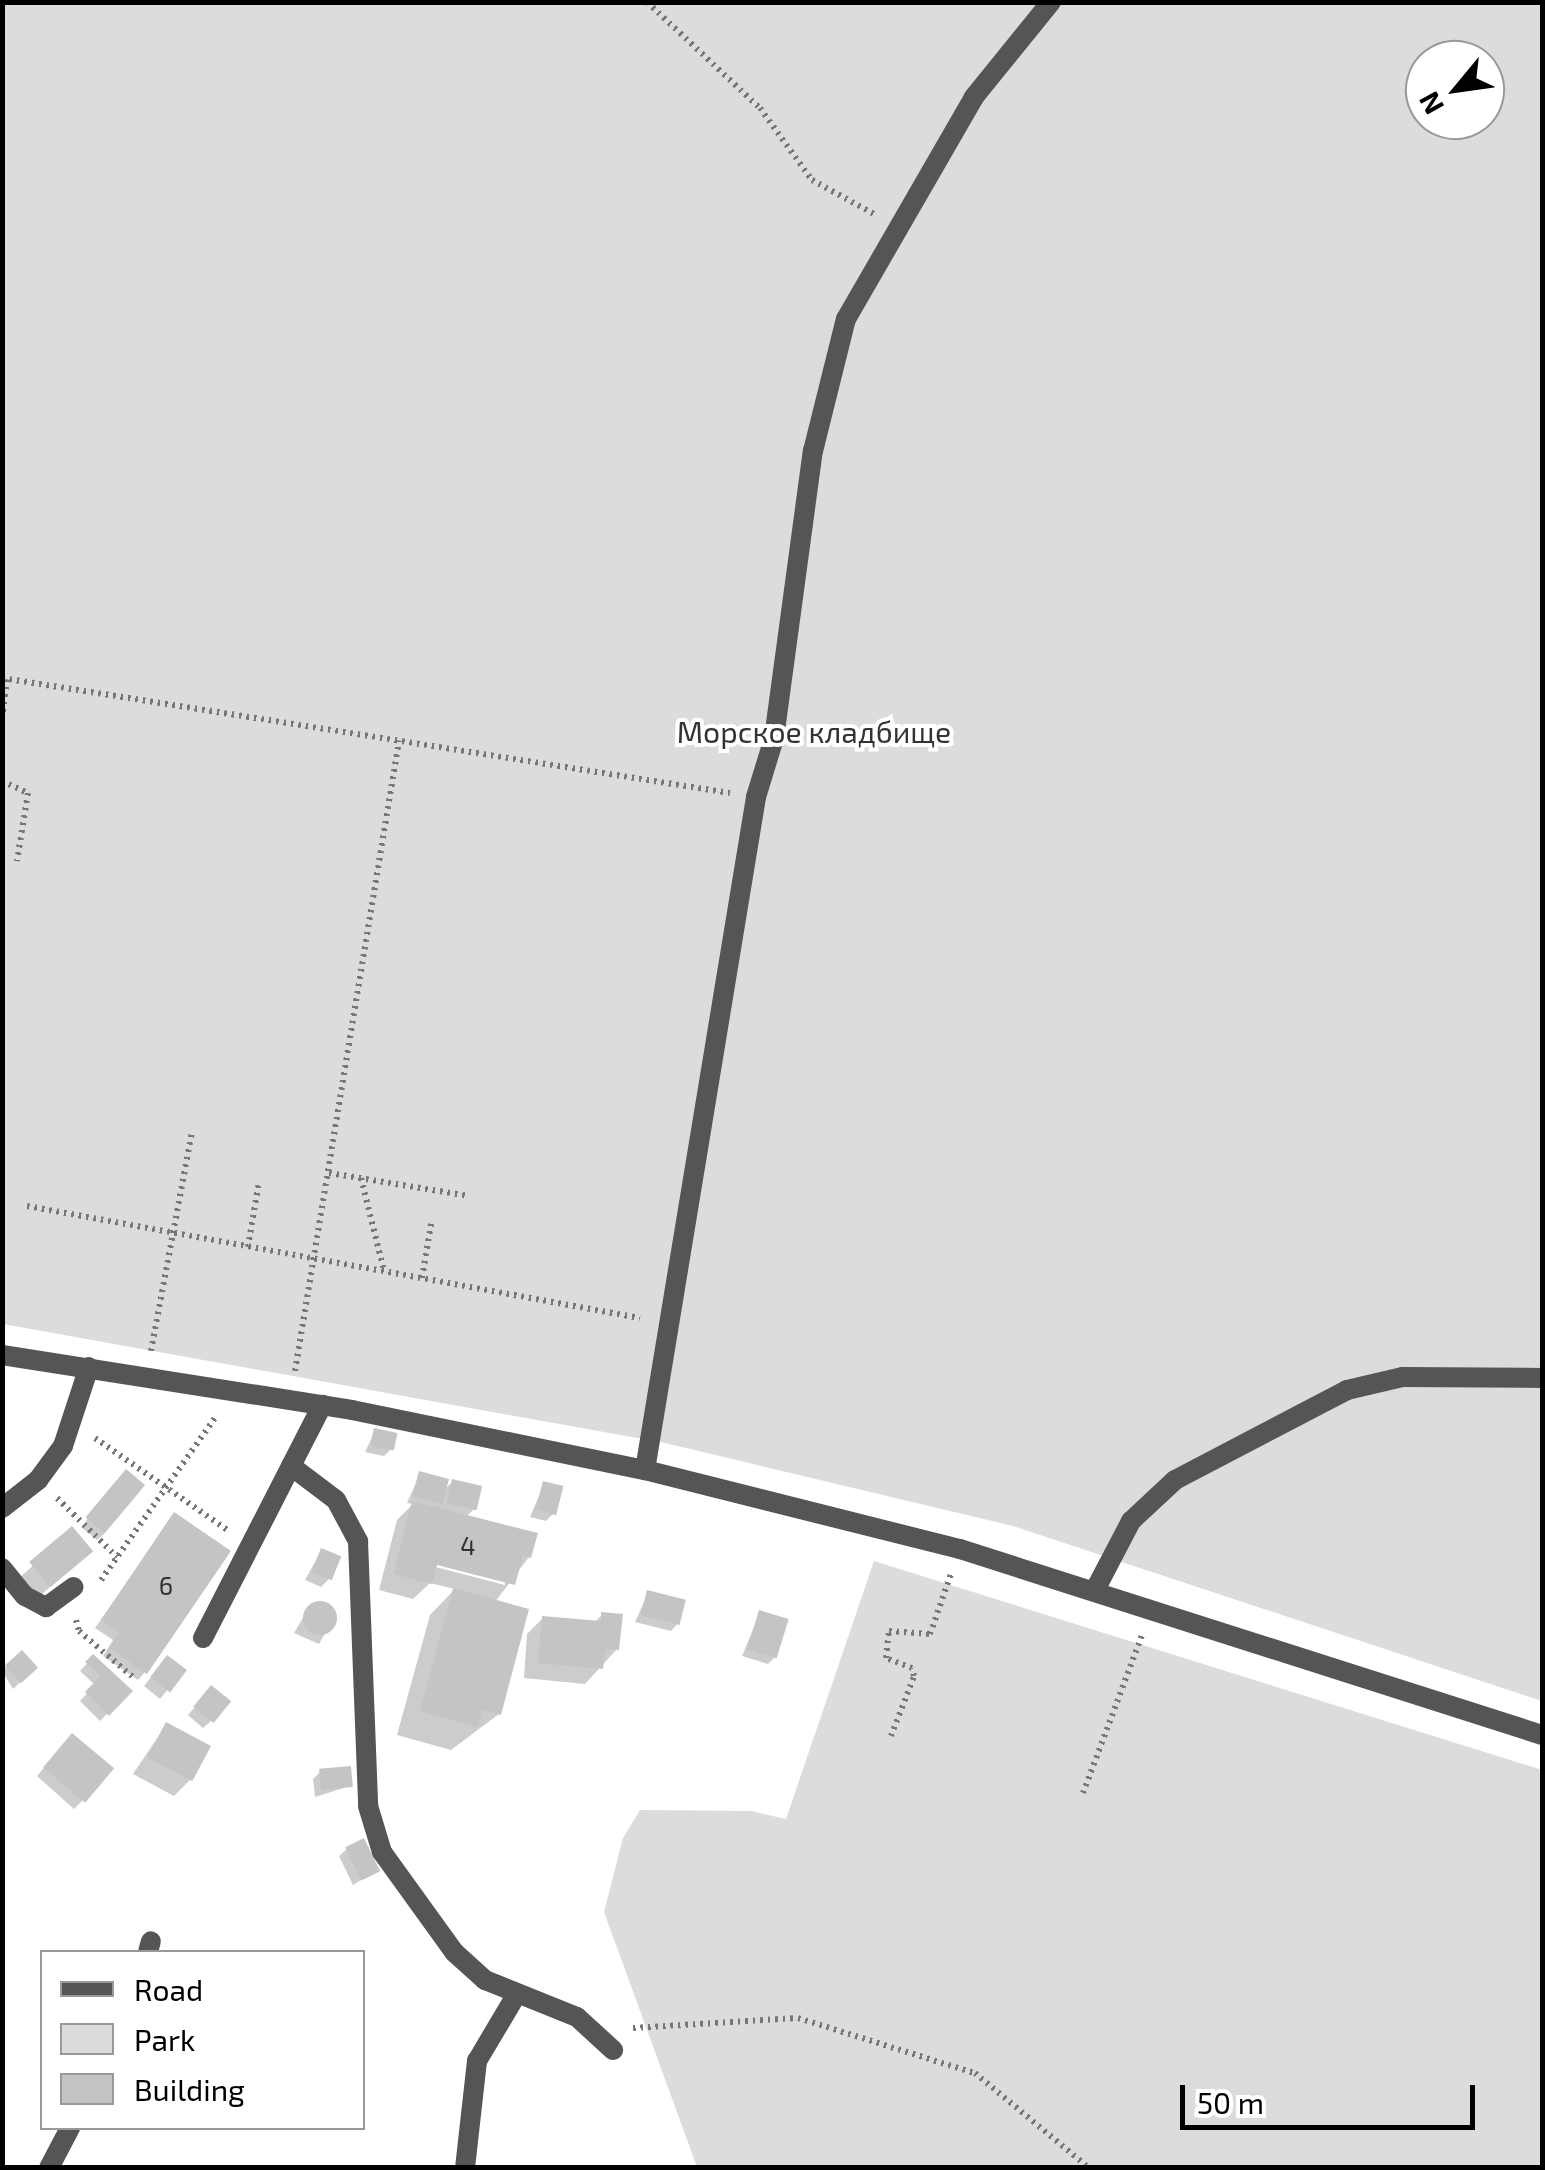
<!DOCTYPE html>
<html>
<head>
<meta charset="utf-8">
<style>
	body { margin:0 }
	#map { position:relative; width:1545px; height:2170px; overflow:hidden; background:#fff; font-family:"Exo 2",sans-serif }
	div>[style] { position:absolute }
	.green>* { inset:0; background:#dcdcdc }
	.shadow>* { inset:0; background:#0003 }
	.building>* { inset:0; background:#c4c4c4; transform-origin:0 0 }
	.round { border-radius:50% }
	.path>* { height:6px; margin-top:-3px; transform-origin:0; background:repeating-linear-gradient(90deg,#777 0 2.5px,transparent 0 7.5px) }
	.lane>* { height:20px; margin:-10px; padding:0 10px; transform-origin:10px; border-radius:10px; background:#555 }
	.street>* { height:20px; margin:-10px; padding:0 10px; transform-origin:10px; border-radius:10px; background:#555 }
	span { translate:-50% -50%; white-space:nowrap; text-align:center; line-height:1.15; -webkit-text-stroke:8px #fff; paint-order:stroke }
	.number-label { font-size:25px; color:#313131 }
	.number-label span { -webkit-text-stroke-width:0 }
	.park-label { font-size:30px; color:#333 }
	.frame { position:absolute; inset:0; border:5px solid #000; pointer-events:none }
	.legend { position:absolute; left:40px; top:1950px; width:325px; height:180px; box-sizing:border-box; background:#fff; border:2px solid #999; margin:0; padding:12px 18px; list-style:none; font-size:30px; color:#000 }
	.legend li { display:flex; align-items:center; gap:20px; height:50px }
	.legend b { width:50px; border:2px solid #999 }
	.north { position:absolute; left:1405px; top:40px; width:100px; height:100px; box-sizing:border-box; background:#fff; border:2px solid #999; border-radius:50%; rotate:241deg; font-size:28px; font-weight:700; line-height:40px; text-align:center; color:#000 }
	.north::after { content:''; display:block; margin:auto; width:35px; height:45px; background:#000; clip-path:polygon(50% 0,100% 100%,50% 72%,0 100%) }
	.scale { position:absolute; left:1180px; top:2085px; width:295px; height:45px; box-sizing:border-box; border:5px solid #000; border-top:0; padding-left:12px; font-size:30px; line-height:35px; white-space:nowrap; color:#000; -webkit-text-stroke:8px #fff; paint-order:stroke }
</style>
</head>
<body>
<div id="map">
	<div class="green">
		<i style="clip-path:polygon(evenodd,2px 3px,1542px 3px,1542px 1701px,1013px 1526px,665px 1443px,3px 1324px,2px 3px,1425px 60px,1485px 60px,1485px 120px,1425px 120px,1425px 60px)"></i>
		<i style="clip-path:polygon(874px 1561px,1542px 1770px,1542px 2167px,697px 2167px,604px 1912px,623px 1838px,640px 1810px,751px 1811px,786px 1819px)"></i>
	</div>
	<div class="shadow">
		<i style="clip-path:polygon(375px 1431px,392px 1448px,384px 1456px,365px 1452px)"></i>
		<i style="clip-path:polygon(evenodd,420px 1474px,444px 1490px,452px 1482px,474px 1509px,465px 1518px,529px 1557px,495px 1602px,499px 1714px,451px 1750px,397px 1735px,430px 1615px,455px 1589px,430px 1583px,413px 1599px,379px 1590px,397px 1520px,413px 1504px,407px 1503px,420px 1474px,425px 1559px,505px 1580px,505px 1585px,424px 1564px,425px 1559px)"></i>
		<i style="clip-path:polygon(119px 1480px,105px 1533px,97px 1540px,81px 1527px)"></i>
		<i style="clip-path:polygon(544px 1484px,553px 1514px,546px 1521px,530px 1517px)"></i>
		<i style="clip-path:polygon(174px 1515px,145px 1672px,138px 1680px,103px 1656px,113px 1640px,95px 1628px)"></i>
		<i style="clip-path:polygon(72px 1530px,74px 1566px,34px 1601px,16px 1581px)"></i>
		<i style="clip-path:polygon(321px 1551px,329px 1579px,321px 1587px,305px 1580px)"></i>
		<i style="clip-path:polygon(648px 1593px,678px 1623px,671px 1631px,635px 1622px)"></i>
		<i style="clip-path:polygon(311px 1604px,336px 1614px,319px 1644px,294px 1633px)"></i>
		<i style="clip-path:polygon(760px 1613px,775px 1657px,768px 1664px,742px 1656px)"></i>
		<i style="clip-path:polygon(602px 1615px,617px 1649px,585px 1684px,524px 1678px,527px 1634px,543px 1618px,594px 1623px)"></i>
		<i style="clip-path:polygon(22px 1653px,35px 1668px,13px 1689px,2px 1671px)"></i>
		<i style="clip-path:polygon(93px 1657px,129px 1691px,100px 1721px,80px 1701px,95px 1685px,80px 1671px)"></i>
		<i style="clip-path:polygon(160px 1666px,183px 1671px,160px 1699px,144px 1686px)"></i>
		<i style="clip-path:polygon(204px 1696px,211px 1721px,203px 1728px,188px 1715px)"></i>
		<i style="clip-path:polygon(166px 1725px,190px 1780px,174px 1796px,133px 1774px)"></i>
		<i style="clip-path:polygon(65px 1743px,82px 1801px,74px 1809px,37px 1776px)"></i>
		<i style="clip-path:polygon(320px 1772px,350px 1786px,315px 1797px,313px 1779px)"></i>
		<i style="clip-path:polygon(347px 1849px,377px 1870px,353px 1885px,339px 1856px)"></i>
	</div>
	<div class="building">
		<i style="left:374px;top:1428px;width:24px;height:18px;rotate:12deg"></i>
		<i style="left:126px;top:1469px;width:25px;height:63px;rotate:40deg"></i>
		<i style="left:419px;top:1471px;width:31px;height:26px;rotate:15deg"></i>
		<i style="left:452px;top:1479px;width:31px;height:25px;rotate:13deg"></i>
		<i style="left:543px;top:1481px;width:21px;height:30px;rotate:14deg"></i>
		<i style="clip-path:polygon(412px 1501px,538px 1533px,531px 1558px,523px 1556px,515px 1585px,437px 1565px,432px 1584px,394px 1574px)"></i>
		<i style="clip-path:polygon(174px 1512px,231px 1551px,147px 1674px,109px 1648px,119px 1632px,101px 1620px)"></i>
		<i style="left:72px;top:1526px;width:33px;height:56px;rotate:50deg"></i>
		<i style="left:321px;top:1548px;width:22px;height:26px;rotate:22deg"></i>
		<i style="clip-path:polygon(453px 1588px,529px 1609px,501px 1715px,482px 1710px,478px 1727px,420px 1711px)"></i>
		<i style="left:647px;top:1590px;width:40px;height:26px;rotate:14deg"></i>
		<i class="round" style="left:303px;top:1601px;width:34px;height:34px"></i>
		<i style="left:759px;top:1610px;width:31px;height:41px;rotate:17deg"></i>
		<i style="clip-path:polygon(601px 1612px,623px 1614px,619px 1650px,605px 1649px,603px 1669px,538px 1663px,542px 1616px,601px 1621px)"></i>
		<i style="left:22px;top:1650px;width:24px;height:23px;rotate:48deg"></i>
		<i style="clip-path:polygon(93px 1654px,133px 1691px,109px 1716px,85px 1692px,100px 1676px,85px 1662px)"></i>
		<i style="left:167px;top:1655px;width:25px;height:28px;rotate:37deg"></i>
		<i style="left:211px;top:1685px;width:26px;height:28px;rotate:39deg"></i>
		<i style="left:166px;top:1722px;width:51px;height:40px;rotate:28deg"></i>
		<i style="left:72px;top:1733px;width:55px;height:45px;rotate:40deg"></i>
		<i style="left:351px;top:1766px;width:21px;height:32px;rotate:85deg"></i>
		<i style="left:364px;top:1838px;width:37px;height:21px;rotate:64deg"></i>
	</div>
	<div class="path">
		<i style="left:647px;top:2px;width:155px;rotate:43.2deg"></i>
		<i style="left:760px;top:108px;width:89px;rotate:54.2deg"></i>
		<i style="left:812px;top:180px;width:71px;rotate:28.7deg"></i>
		<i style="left:2px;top:678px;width:737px;rotate:8.98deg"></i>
		<i style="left:2px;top:719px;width:40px;rotate:-82.9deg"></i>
		<i style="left:2px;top:781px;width:29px;rotate:25deg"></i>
		<i style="left:28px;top:793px;width:69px;rotate:99.2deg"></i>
		<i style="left:329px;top:1173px;width:142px;rotate:9.3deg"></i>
		<i style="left:361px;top:1178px;width:96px;rotate:76.1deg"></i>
		<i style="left:27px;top:1206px;width:623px;rotate:10.35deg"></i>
		<i style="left:248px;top:1247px;width:67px;rotate:-80.5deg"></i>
		<i style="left:422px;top:1278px;width:55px;rotate:-80.5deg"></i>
		<i style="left:151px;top:1351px;width:224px;rotate:-79.4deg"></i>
		<i style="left:295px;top:1371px;width:639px;rotate:-80.63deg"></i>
		<i style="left:95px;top:1438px;width:163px;rotate:34.8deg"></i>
		<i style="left:57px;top:1498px;width:84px;rotate:44.5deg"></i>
		<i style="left:101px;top:1580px;width:198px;rotate:-54.9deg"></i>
		<i style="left:76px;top:1620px;width:11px;rotate:75deg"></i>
		<i style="left:79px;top:1631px;width:72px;rotate:40.5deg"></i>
		<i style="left:891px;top:1736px;width:64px;rotate:-69deg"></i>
		<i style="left:914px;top:1676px;width:8px;rotate:-104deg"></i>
		<i style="left:912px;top:1668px;width:28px;rotate:-159deg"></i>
		<i style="left:886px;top:1658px;width:27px;rotate:-84deg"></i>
		<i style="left:889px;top:1631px;width:41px;rotate:4.2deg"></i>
		<i style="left:930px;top:1634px;width:64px;rotate:-70.7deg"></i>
		<i style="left:1083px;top:1793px;width:169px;rotate:-69.5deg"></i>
		<i style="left:633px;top:2028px;width:165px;rotate:-3.5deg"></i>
		<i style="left:798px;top:2018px;width:185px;rotate:17.3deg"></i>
		<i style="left:975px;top:2073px;width:148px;rotate:39.8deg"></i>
	</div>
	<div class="lane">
		<i style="left:813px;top:451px;width:136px;rotate:-76deg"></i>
		<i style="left:846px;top:319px;width:256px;rotate:-60deg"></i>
		<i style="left:974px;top:97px;width:122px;rotate:-51deg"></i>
		<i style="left:291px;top:1466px;width:56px;rotate:37.1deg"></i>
		<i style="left:336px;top:1500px;width:47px;rotate:61.8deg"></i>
		<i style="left:358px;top:1541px;width:265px;rotate:87.8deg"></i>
		<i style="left:368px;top:1806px;width:48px;rotate:73.1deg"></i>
		<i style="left:382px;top:1852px;width:123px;rotate:54.2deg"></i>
		<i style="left:454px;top:1952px;width:42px;rotate:42.1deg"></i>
		<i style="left:485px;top:1980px;width:99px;rotate:21.9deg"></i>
		<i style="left:577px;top:2017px;width:49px;rotate:42.5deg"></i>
		<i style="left:2px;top:1508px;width:46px;rotate:-37.9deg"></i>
		<i style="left:38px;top:1480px;width:42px;rotate:-53.7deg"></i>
		<i style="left:63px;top:1446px;width:83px;rotate:-71.8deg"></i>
		<i style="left:2px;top:1568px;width:36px;rotate:51deg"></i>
		<i style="left:25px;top:1596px;width:24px;rotate:28deg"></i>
		<i style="left:46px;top:1607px;width:34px;rotate:-36deg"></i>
		<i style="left:1095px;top:1590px;width:78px;rotate:-62.4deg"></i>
		<i style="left:1131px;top:1521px;width:60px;rotate:-43deg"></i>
		<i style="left:1175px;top:1480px;width:194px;rotate:-27.6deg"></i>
		<i style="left:1347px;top:1390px;width:57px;rotate:-13.1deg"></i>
		<i style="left:1403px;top:1377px;width:139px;rotate:0.4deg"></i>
		<i style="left:203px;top:1638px;width:262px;rotate:-62.9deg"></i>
		<i style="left:148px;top:1952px;width:11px;rotate:-75deg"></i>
		<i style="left:49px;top:2168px;width:45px;rotate:-62.3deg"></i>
		<i style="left:465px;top:2168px;width:108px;rotate:-83.6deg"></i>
		<i style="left:477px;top:2061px;width:74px;rotate:-59.3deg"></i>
	</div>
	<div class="street">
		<i style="left:2px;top:1355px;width:354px;rotate:8.9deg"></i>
		<i style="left:352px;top:1410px;width:299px;rotate:11.6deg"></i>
		<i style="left:645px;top:1470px;width:325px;rotate:14.1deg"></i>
		<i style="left:960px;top:1549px;width:611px;rotate:17.72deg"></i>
		<i style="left:645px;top:1470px;width:682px;rotate:-80.63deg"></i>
		<i style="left:756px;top:797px;width:62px;rotate:-73deg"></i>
		<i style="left:774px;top:738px;width:290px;rotate:-82.3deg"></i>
	</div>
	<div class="number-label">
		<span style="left:468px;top:1545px">4</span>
		<span style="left:166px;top:1585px">6</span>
	</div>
	<div class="park-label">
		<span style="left:814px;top:731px">Морское кладбище</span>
	</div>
	<div class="frame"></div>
	<ul class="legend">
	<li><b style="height:12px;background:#555"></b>Road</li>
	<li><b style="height:28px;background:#dcdcdc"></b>Park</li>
	<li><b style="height:28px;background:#c4c4c4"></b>Building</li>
	</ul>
	<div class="north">N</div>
	<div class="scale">50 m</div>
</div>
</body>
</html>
